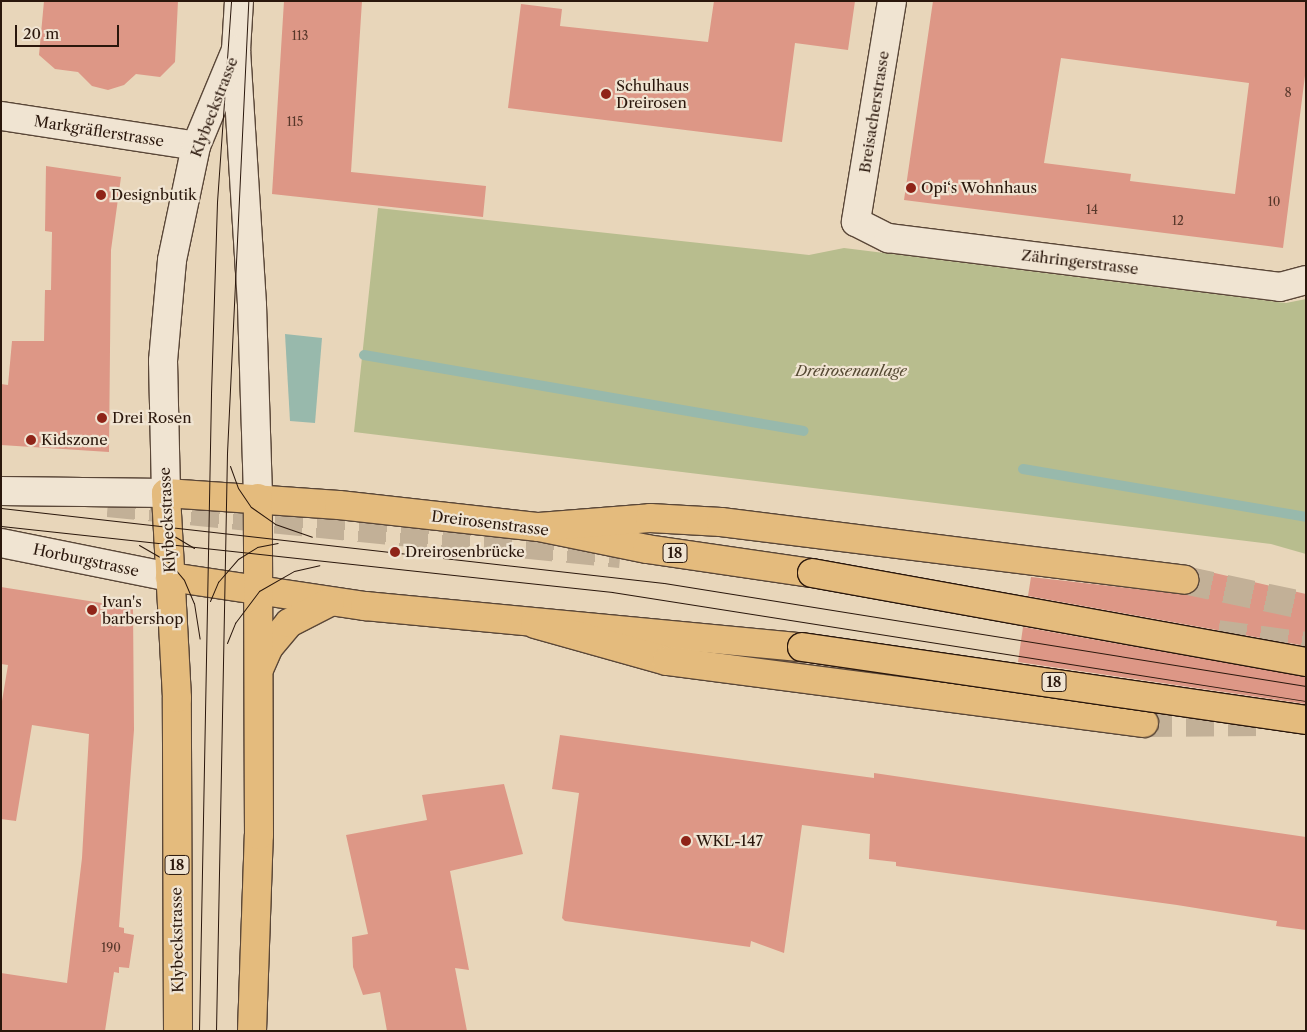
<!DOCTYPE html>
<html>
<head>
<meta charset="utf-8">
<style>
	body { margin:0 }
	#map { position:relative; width:1307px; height:1032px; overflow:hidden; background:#e8d6ba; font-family:"Libre Caslon Text",serif }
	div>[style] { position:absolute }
	.green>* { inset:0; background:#b8bd8e }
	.water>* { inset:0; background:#98b9ac }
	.stream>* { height:10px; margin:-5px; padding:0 5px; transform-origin:5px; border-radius:5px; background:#98b9ac }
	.building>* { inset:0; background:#dd9786 }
	.highway-tunnel>* { height:28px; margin-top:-14px; transform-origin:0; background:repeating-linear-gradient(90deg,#c2b097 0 28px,transparent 0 42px) }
	.roads { filter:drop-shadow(1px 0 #5a4738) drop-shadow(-1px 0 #5a4738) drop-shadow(0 1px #5a4738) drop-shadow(0 -1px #5a4738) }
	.minor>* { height:28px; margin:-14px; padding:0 14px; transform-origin:14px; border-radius:14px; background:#f0e4d2 }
	.major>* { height:28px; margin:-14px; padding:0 14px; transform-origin:14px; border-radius:14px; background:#e4bb7d }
	.highway>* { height:28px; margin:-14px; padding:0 14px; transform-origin:14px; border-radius:14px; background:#e4bb7d }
	.tram>* { height:1px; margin:-0.5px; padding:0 0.5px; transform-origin:0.5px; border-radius:0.5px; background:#2a170c }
	.bridges { filter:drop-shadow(1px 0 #2a170c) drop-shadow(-1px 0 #2a170c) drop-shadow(0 1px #2a170c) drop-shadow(0 -1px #2a170c) }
	.major-bridge>* { height:28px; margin:-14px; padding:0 14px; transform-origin:14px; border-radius:14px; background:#e4bb7d }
	.dots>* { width:14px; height:14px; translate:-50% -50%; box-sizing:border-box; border:2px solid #f0e4d2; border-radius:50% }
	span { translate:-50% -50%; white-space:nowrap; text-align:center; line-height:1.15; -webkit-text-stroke:4.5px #f0e4d2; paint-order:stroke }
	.number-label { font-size:12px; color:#57372a }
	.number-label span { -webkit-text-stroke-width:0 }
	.shield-label span { padding:1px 4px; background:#f0e4d2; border:1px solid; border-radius:4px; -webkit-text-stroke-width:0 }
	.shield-label { font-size:14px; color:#2a170c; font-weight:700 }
	.poi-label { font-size:15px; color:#2a170c }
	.left { translate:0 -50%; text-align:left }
	.street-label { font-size:15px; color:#2a170c }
	.park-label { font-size:15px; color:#554933; font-style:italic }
	.frame { position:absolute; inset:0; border:2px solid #2a170c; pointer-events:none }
	.scale { position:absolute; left:15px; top:25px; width:104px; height:22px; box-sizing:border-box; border:2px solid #2a170c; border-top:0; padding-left:6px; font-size:15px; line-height:18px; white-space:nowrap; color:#2a170c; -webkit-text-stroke:4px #f0e4d2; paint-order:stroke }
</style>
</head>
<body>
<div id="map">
	<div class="green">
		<i style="clip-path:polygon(378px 208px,809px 255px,844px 248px,1286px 303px,1306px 299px,1306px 554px,1271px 544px,354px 432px)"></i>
	</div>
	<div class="water">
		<i style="clip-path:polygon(285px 334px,322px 338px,315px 423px,290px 421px)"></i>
	</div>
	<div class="stream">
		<i style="left:364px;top:355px;width:446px;rotate:9.8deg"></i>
		<i style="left:1023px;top:469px;width:287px;rotate:9.6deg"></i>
	</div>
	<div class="building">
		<i style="clip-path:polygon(44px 1px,178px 1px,175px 62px,160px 77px,136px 74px,124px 85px,108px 90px,92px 86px,78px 72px,55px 69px,39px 55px)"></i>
		<i style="clip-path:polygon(284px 1px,362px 1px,351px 172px,486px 186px,483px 217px,272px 194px)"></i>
		<i style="clip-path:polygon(714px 1px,855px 1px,848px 50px,795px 43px,782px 142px,508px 108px,521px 4px,562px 9px,560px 26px,708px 42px)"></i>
		<i style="clip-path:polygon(evenodd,933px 1px,1306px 1px,1306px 68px,1283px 248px,904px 200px,933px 1px,1061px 58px,1249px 83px,1235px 194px,1130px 181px,1131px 174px,1044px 163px,1061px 58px)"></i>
		<i style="clip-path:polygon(46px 166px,121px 177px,111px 250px,109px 452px,1px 445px,1px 384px,8px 385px,12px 341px,44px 341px,45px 290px,51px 290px,52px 232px,45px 231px)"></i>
		<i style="clip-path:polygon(1193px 568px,1306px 594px,1306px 646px,1028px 596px,1031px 577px,1190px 595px,1199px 582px)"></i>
		<i style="clip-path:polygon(1px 587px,133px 608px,134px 730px,119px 927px,124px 928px,124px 933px,134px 935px,129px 968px,119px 967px,119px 973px,114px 972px,105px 1031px,1px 1031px,1px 973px,67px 983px,82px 858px,89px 734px,32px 725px,16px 821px,1px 819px,1px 707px,8px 665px,1px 664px)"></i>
		<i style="clip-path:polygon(1023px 627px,1306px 677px,1306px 704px,1018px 662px)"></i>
		<i style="clip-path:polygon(560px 735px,874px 778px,874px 773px,1306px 837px,1306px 930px,1276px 926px,1277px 921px,1177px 905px,896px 866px,896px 862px,869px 859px,870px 834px,802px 825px,784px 953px,751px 941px,750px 947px,565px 921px,562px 918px,579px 793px,552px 789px)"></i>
		<i style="clip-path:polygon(504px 784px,523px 854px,450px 871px,469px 970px,455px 968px,467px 1031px,387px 1031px,380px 992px,363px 995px,353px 967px,352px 937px,368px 934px,346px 835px,427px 820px,422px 795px)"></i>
	</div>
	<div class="highway-tunnel">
		<i style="left:108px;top:503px;width:515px;rotate:5.69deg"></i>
		<i style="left:1184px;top:580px;width:125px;rotate:12deg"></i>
		<i style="left:1218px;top:634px;width:89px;rotate:7.8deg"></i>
		<i style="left:1144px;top:723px;width:121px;rotate:-0.5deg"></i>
	</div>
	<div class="roads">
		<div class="minor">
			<i style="left:239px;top:1px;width:49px;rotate:93.5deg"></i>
			<i style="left:236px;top:50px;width:256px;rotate:86.4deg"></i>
			<i style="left:252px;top:305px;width:193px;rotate:88.2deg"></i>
			<i style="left:892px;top:1px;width:224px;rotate:99.3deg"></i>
			<i style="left:856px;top:222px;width:36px;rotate:27deg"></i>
			<i style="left:888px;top:238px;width:395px;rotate:7.1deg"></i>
			<i style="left:1280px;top:287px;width:27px;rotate:-15deg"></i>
			<i style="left:1px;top:116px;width:197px;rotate:8.7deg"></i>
			<i style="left:1px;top:491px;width:165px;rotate:0.7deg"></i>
			<i style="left:166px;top:493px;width:132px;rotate:-91.3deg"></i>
			<i style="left:163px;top:361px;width:101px;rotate:-84.9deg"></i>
			<i style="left:172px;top:260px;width:116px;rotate:-78.1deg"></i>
			<i style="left:196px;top:146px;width:104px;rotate:-67.4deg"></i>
			<i style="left:1px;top:543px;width:172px;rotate:11.4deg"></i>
		</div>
		<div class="major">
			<i style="left:170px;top:577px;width:197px;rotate:8.5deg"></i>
			<i style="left:365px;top:606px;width:439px;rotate:5.4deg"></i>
			<i style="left:260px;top:667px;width:22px;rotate:-66deg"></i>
			<i style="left:269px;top:647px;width:31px;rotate:-50deg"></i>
			<i style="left:289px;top:623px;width:46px;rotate:-27.1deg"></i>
			<i style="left:178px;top:1031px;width:333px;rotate:-90.2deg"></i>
			<i style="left:177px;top:698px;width:205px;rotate:-93.1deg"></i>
			<i style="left:166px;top:493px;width:173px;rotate:4deg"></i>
			<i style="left:339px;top:505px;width:201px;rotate:6.3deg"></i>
			<i style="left:539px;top:527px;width:110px;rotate:11.5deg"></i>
			<i style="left:647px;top:549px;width:167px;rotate:8.3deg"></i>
			<i style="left:252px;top:1031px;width:196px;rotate:-88deg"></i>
			<i style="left:259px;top:835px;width:337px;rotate:-90.2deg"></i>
		</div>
		<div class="highway">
			<i style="left:539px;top:527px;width:111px;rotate:-4.6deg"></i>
			<i style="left:650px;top:518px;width:71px;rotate:3.2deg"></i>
			<i style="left:721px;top:522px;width:467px;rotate:7.1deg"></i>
			<i style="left:535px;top:624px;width:137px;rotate:15.7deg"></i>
			<i style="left:667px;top:661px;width:481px;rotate:7.4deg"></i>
		</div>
	</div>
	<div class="tram">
		<i style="left:230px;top:466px;width:23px;rotate:70deg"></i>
		<i style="left:238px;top:488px;width:23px;rotate:56deg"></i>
		<i style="left:251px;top:507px;width:29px;rotate:35deg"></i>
		<i style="left:275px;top:524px;width:39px;rotate:19deg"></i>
		<i style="left:1px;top:508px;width:667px;rotate:6.45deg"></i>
		<i style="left:664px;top:583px;width:650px;rotate:9.11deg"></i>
		<i style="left:1px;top:526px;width:615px;rotate:6.17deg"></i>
		<i style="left:612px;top:592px;width:703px;rotate:8.93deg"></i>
		<i style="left:164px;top:530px;width:35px;rotate:31deg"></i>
		<i style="left:139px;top:545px;width:34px;rotate:30deg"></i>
		<i style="left:169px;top:562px;width:23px;rotate:50deg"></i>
		<i style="left:184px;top:580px;width:25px;rotate:67deg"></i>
		<i style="left:194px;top:603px;width:36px;rotate:81deg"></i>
		<i style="left:210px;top:601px;width:21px;rotate:-67deg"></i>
		<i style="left:218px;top:582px;width:30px;rotate:-49deg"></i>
		<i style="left:238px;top:559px;width:22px;rotate:-32deg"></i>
		<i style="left:257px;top:547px;width:21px;rotate:-11deg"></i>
		<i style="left:227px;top:643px;width:22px;rotate:-68deg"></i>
		<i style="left:235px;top:623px;width:40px;rotate:-53deg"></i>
		<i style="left:259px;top:591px;width:40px;rotate:-29.7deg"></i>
		<i style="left:294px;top:571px;width:26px;rotate:-13deg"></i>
		<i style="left:199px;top:1031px;width:638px;rotate:-88.92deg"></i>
		<i style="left:211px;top:393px;width:191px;rotate:-88.2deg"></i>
		<i style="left:217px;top:202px;width:201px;rotate:-86deg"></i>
		<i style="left:216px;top:1031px;width:578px;rotate:-88.91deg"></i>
		<i style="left:227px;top:453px;width:452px;rotate:-87.3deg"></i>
	</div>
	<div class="bridges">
		<div class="major-bridge">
			<i style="left:812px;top:573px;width:502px;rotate:10.21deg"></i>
			<i style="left:802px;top:647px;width:509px;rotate:8.24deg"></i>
		</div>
	</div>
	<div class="dots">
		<i style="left:606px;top:94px;background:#8f2418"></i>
		<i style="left:911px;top:188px;background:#8f2418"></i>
		<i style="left:101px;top:195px;background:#8f2418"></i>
		<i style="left:102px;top:418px;background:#8f2418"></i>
		<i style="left:31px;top:440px;background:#8f2418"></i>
		<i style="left:395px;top:552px;background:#8f2418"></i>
		<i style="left:92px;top:610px;background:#8f2418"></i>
		<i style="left:686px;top:841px;background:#8f2418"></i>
	</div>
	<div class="number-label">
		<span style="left:300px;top:36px">113</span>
		<span style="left:1288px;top:93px">8</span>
		<span style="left:295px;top:122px">115</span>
		<span style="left:1274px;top:202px">10</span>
		<span style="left:1092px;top:210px">14</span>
		<span style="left:1178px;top:221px">12</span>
		<span style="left:111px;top:948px">190</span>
	</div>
	<div class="shield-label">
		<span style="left:675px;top:553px">18</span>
		<span style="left:1054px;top:682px">18</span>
		<span style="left:177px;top:865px">18</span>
	</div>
	<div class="poi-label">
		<span class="left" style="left:616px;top:94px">Schulhaus<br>Dreirosen</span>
		<span class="left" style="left:921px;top:188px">Opi‘s Wohnhaus</span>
		<span class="left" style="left:111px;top:195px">Designbutik</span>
		<span class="left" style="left:112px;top:418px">Drei Rosen</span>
		<span class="left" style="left:41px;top:440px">Kidszone</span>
		<span class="left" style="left:405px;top:552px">Dreirosenbrücke</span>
		<span class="left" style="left:102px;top:610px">Ivan's<br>barbershop</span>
		<span class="left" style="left:696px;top:841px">WKL-147</span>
	</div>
	<div class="street-label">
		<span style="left:214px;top:107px;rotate:-69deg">Klybeckstrasse</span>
		<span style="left:874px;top:112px;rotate:-81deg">Breisacherstrasse</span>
		<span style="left:99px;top:131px;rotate:9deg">Markgräflerstrasse</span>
		<span style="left:1080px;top:262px;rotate:7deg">Zähringerstrasse</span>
		<span style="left:167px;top:520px;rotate:-93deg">Klybeckstrasse</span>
		<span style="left:490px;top:523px;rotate:7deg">Dreirosenstrasse</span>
		<span style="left:86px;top:560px;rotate:12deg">Horburgstrasse</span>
		<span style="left:177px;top:940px;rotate:-91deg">Klybeckstrasse</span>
	</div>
	<div class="park-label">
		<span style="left:851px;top:371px">Dreirosenanlage</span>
	</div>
	<div class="frame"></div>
	<div class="scale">20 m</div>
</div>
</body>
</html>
